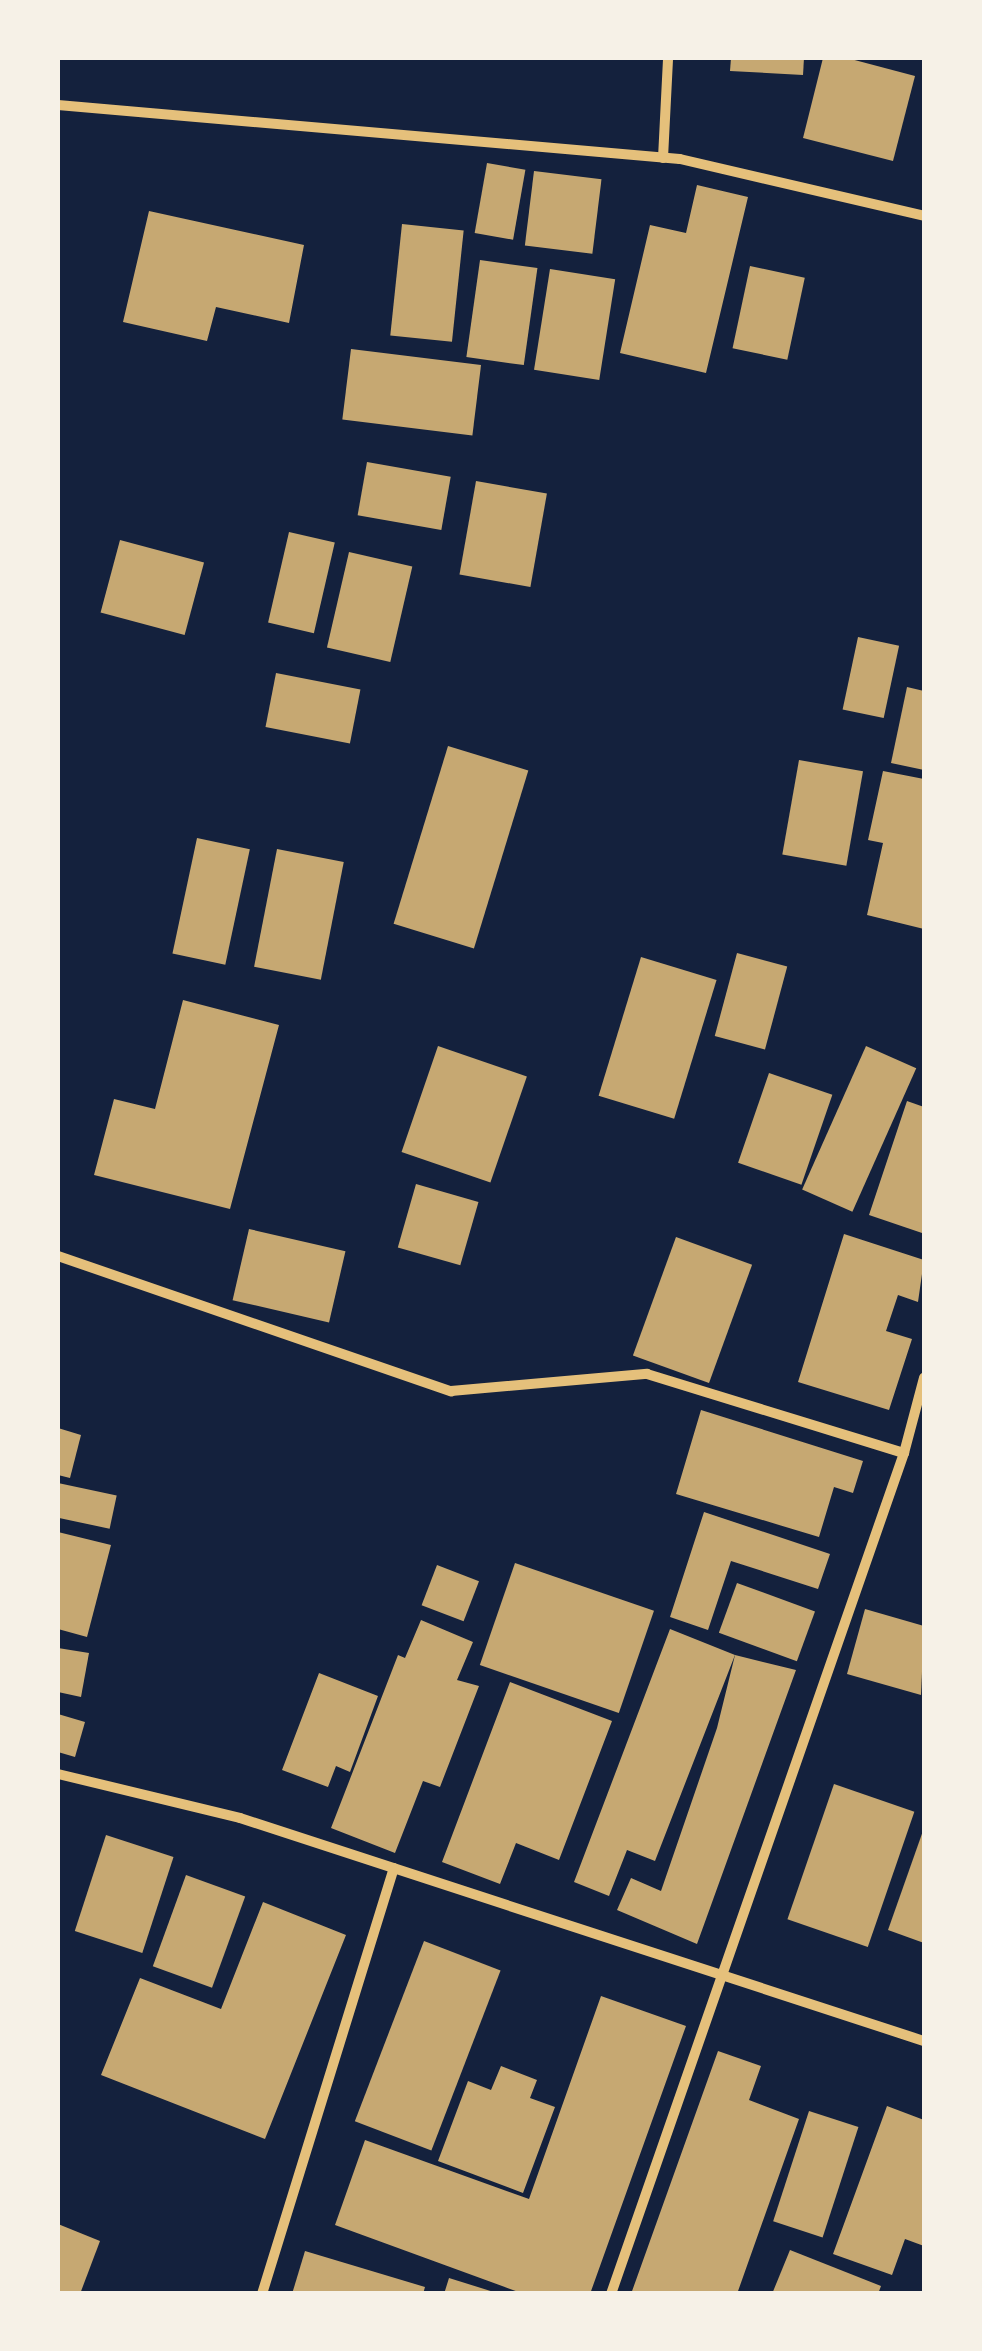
<!DOCTYPE html>
<html>
<head>
<meta charset="utf-8">
<style>
	body { margin:0 }
	#map { position:relative; width:982px; height:2351px; overflow:hidden; background:#14213d; font-family:"Libre Baskerville",serif }
	div>[style] { position:absolute }
	.building>* { inset:0; background:#c6a872; transform-origin:0 0 }
	.minor>* { height:10px; margin:-5px; padding:0 5px; transform-origin:5px; border-radius:5px; background:#e5c07b }
	span { translate:-50% -50%; white-space:nowrap; text-align:center; line-height:1.15; -webkit-text-stroke:10px #f6f1e7; paint-order:stroke }
	.frame { position:absolute; inset:0; border:60px solid #f6f1e7; pointer-events:none }
</style>
</head>
<body>
<div id="map">
	<div class="building">
		<i style="clip-path:polygon(731px 58px,804px 58px,803px 75px,730px 71px)"></i>
		<i style="clip-path:polygon(823px 58px,847px 58px,915px 76px,893px 161px,803px 138px)"></i>
		<i style="left:487px;top:163px;width:39px;height:71px;rotate:10deg"></i>
		<i style="left:534px;top:171px;width:68px;height:75px;rotate:7deg"></i>
		<i style="clip-path:polygon(697px 185px,748px 197px,706px 373px,620px 353px,650px 225px,686px 233px)"></i>
		<i style="clip-path:polygon(149px 211px,304px 245px,289px 323px,216px 307px,207px 341px,123px 322px)"></i>
		<i style="left:402px;top:224px;width:62px;height:112px;rotate:6deg"></i>
		<i style="left:480px;top:260px;width:58px;height:98px;rotate:8deg"></i>
		<i style="left:750px;top:266px;width:56px;height:84px;rotate:12deg"></i>
		<i style="left:550px;top:269px;width:66px;height:102px;rotate:9deg"></i>
		<i style="left:351px;top:349px;width:131px;height:71px;rotate:7deg"></i>
		<i style="left:367px;top:462px;width:85px;height:54px;rotate:10deg"></i>
		<i style="left:476px;top:481px;width:72px;height:95px;rotate:10deg"></i>
		<i style="left:289px;top:532px;width:47px;height:93px;rotate:13deg"></i>
		<i style="left:120px;top:540px;width:87px;height:75px;rotate:15deg"></i>
		<i style="left:349px;top:552px;width:65px;height:98px;rotate:13deg"></i>
		<i style="left:858px;top:637px;width:42px;height:74px;rotate:12deg"></i>
		<i style="left:276px;top:673px;width:86px;height:55px;rotate:11deg"></i>
		<i style="clip-path:polygon(907px 687px,924px 691px,924px 770px,891px 763px)"></i>
		<i style="left:448px;top:746px;width:84px;height:186px;rotate:17deg"></i>
		<i style="left:799px;top:760px;width:65px;height:96px;rotate:10deg"></i>
		<i style="clip-path:polygon(883px 771px,924px 779px,924px 929px,867px 915px,883px 843px,868px 840px)"></i>
		<i style="left:197px;top:838px;width:54px;height:118px;rotate:12deg"></i>
		<i style="left:277px;top:849px;width:68px;height:120px;rotate:11deg"></i>
		<i style="left:737px;top:953px;width:52px;height:86px;rotate:15deg"></i>
		<i style="left:641px;top:957px;width:79px;height:145px;rotate:17deg"></i>
		<i style="clip-path:polygon(183px 1000px,279px 1025px,230px 1209px,94px 1175px,114px 1099px,155px 1109px)"></i>
		<i style="left:438px;top:1046px;width:94px;height:112px;rotate:19deg"></i>
		<i style="left:866px;top:1046px;width:55px;height:157px;rotate:24deg"></i>
		<i style="left:769px;top:1073px;width:67px;height:95px;rotate:19deg"></i>
		<i style="clip-path:polygon(907px 1101px,924px 1107px,922px 1233px,869px 1215px)"></i>
		<i style="left:416px;top:1184px;width:65px;height:66px;rotate:16deg"></i>
		<i style="left:249px;top:1229px;width:99px;height:73px;rotate:13deg"></i>
		<i style="clip-path:polygon(844px 1234px,924px 1260px,918px 1302px,898px 1295px,886px 1331px,912px 1339px,889px 1410px,798px 1382px)"></i>
		<i style="left:676px;top:1237px;width:81px;height:126px;rotate:20deg"></i>
		<i style="clip-path:polygon(701px 1410px,863px 1461px,853px 1493px,834px 1487px,819px 1537px,676px 1494px)"></i>
		<i style="clip-path:polygon(58px 1428px,81px 1435px,70px 1478px,58px 1475px)"></i>
		<i style="left:58px;top:1483px;width:60px;height:34px;rotate:12deg"></i>
		<i style="clip-path:polygon(704px 1512px,830px 1554px,818px 1589px,731px 1561px,708px 1630px,670px 1617px)"></i>
		<i style="clip-path:polygon(58px 1532px,111px 1545px,87px 1637px,58px 1629px)"></i>
		<i style="left:515px;top:1563px;width:147px;height:108px;rotate:19deg"></i>
		<i style="left:437px;top:1565px;width:45px;height:43px;rotate:21deg"></i>
		<i style="left:737px;top:1583px;width:83px;height:53px;rotate:20deg"></i>
		<i style="clip-path:polygon(865px 1609px,924px 1626px,921px 1695px,847px 1674px)"></i>
		<i style="clip-path:polygon(421px 1620px,473px 1642px,457px 1680px,479px 1686px,440px 1787px,423px 1781px,395px 1853px,331px 1828px,398px 1655px,405px 1658px)"></i>
		<i style="clip-path:polygon(670px 1629px,735px 1655px,655px 1861px,627px 1850px,609px 1896px,574px 1882px)"></i>
		<i style="clip-path:polygon(58px 1648px,89px 1653px,81px 1697px,58px 1692px)"></i>
		<i style="clip-path:polygon(735px 1655px,796px 1670px,697px 1944px,617px 1910px,631px 1878px,661px 1891px,717px 1728px)"></i>
		<i style="clip-path:polygon(319px 1673px,378px 1696px,350px 1772px,336px 1766px,328px 1787px,282px 1770px)"></i>
		<i style="clip-path:polygon(510px 1682px,612px 1721px,559px 1860px,516px 1843px,500px 1884px,442px 1862px)"></i>
		<i style="clip-path:polygon(58px 1714px,85px 1722px,75px 1757px,58px 1752px)"></i>
		<i style="left:834px;top:1784px;width:85px;height:143px;rotate:19deg"></i>
		<i style="clip-path:polygon(924px 1828px,924px 1943px,888px 1930px)"></i>
		<i style="left:106px;top:1835px;width:71px;height:101px;rotate:18deg"></i>
		<i style="left:186px;top:1875px;width:63px;height:97px;rotate:20deg"></i>
		<i style="clip-path:polygon(263px 1902px,346px 1935px,265px 2139px,101px 2075px,140px 1978px,221px 2009px)"></i>
		<i style="left:424px;top:1941px;width:82px;height:193px;rotate:21deg"></i>
		<i style="clip-path:polygon(601px 1996px,686px 2026px,590px 2294px,524px 2294px,335px 2225px,365px 2140px,529px 2199px)"></i>
		<i style="clip-path:polygon(718px 2051px,761px 2066px,749px 2100px,799px 2119px,737px 2294px,631px 2294px)"></i>
		<i style="clip-path:polygon(501px 2066px,537px 2080px,530px 2098px,555px 2107px,523px 2193px,438px 2161px,468px 2081px,491px 2090px)"></i>
		<i style="clip-path:polygon(887px 2106px,924px 2120px,924px 2246px,905px 2239px,892px 2275px,833px 2254px)"></i>
		<i style="left:809px;top:2111px;width:52px;height:116px;rotate:18deg"></i>
		<i style="clip-path:polygon(58px 2224px,100px 2241px,80px 2294px,58px 2294px)"></i>
		<i style="clip-path:polygon(790px 2250px,881px 2286px,878px 2294px,772px 2294px)"></i>
		<i style="clip-path:polygon(305px 2251px,425px 2287px,423px 2294px,292px 2294px)"></i>
		<i style="clip-path:polygon(449px 2278px,497px 2293px,497px 2294px,444px 2294px)"></i>
	</div>
	<div class="minor">
		<i style="left:58px;top:105px;width:624px;rotate:4.96deg"></i>
		<i style="left:680px;top:159px;width:251px;rotate:13.1deg"></i>
		<i style="left:663px;top:158px;width:100px;rotate:-87.1deg"></i>
		<i style="left:58px;top:1256px;width:416px;rotate:19deg"></i>
		<i style="left:451px;top:1391px;width:197px;rotate:-5deg"></i>
		<i style="left:647px;top:1374px;width:269px;rotate:17.1deg"></i>
		<i style="left:58px;top:1774px;width:187px;rotate:13.6deg"></i>
		<i style="left:240px;top:1818px;width:719px;rotate:18.06deg"></i>
		<i style="left:262px;top:2294px;width:446px;rotate:-72.8deg"></i>
		<i style="left:611px;top:2294px;width:891px;rotate:-70.79deg"></i>
		<i style="left:904px;top:1453px;width:78px;rotate:-75.1deg"></i>
	</div>
	<div class="frame"></div>
</div>
</body>
</html>
